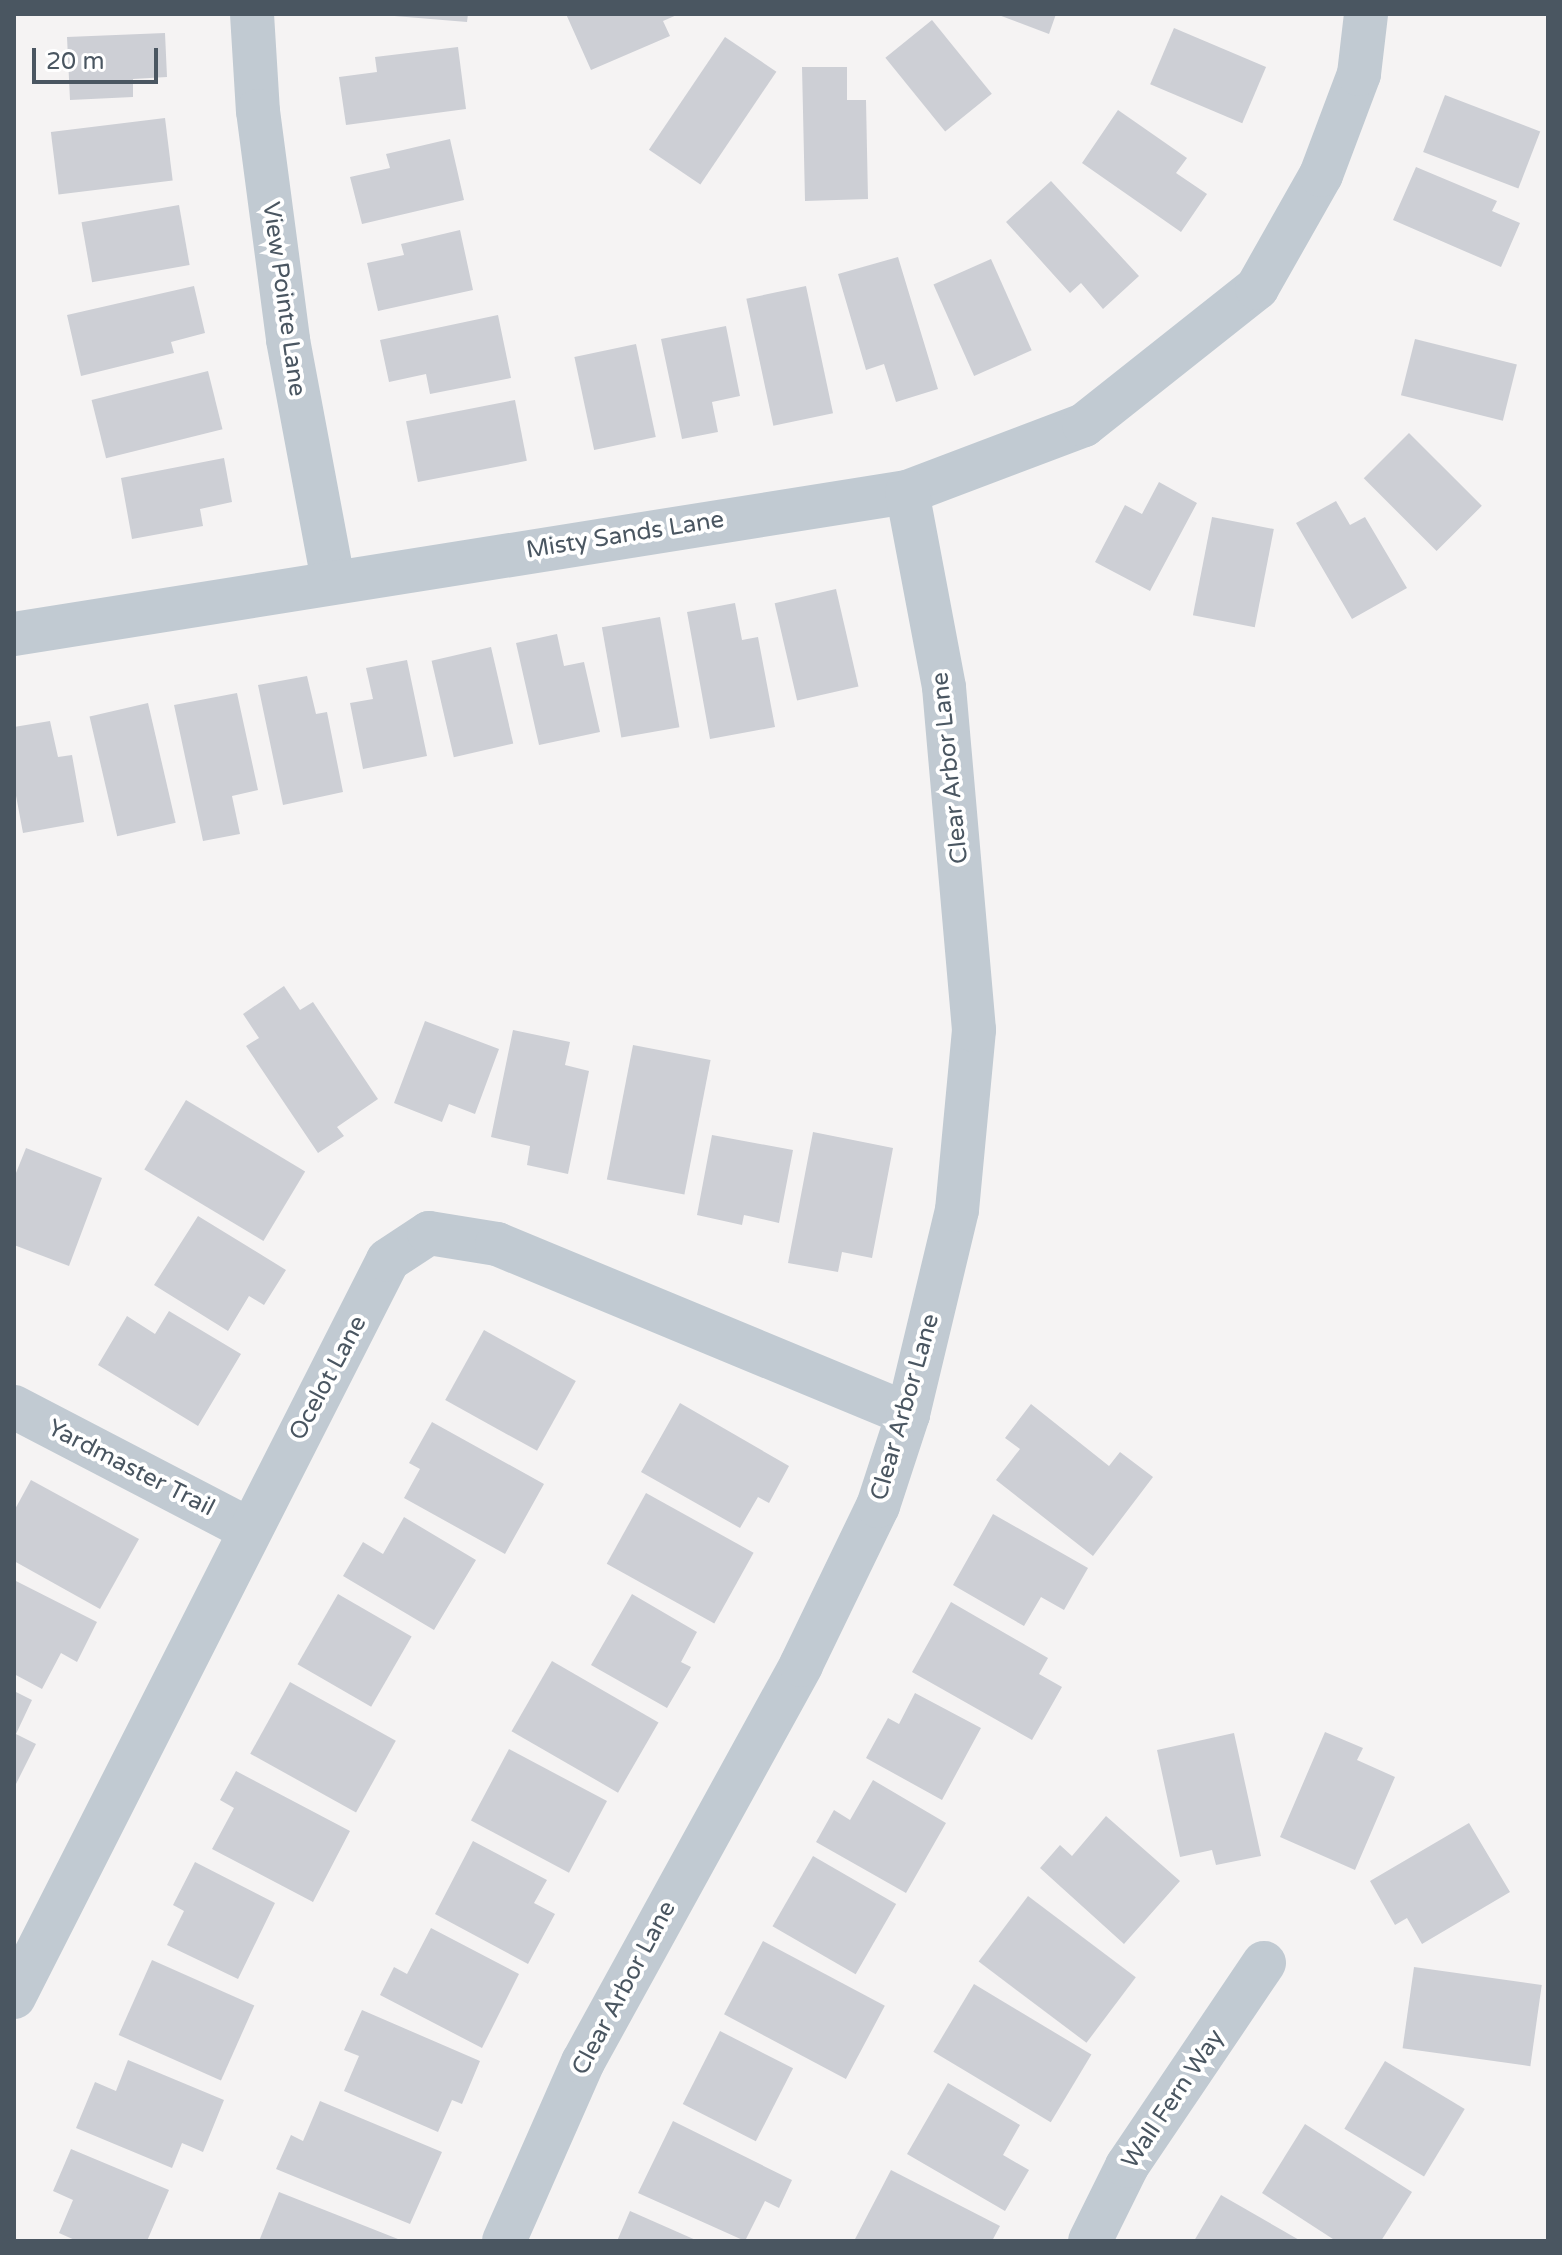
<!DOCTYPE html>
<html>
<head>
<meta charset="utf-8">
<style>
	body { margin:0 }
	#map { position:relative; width:1562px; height:2255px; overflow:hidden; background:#f5f3f3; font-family:"Varela Round",sans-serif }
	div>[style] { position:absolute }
	.building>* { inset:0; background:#cdcfd5; transform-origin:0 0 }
	.minor>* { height:44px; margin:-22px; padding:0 22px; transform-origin:22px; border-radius:22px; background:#c1cad2 }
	span { translate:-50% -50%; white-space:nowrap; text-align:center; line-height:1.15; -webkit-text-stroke:8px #fff; paint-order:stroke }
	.street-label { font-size:24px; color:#4a5661 }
	.frame { position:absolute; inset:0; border:16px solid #4a5661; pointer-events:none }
	.scale { position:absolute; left:32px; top:48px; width:126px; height:36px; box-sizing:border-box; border:4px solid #4a5661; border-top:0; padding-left:10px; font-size:24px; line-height:28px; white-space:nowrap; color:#4a5661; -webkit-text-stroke:6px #fff; paint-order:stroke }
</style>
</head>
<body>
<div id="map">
	<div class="building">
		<i style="clip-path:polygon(370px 14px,468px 14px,467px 22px)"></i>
		<i style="clip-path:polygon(566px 14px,679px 14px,663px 21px,670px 36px,591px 70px)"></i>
		<i style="clip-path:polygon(996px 14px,1056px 14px,1049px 34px)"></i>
		<i style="left:932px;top:20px;width:95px;height:60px;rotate:51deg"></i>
		<i style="left:1174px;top:28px;width:100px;height:61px;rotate:23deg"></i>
		<i style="clip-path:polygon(165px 33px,167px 77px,133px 79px,133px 97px,70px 100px,67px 37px)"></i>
		<i style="left:725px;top:37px;width:62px;height:136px;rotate:34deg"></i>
		<i style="clip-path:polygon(458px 47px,466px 109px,346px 125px,339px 77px,377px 72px,375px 57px)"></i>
		<i style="clip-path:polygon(802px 67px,847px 67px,847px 100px,866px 100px,868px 199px,805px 201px)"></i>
		<i style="left:1445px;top:95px;width:102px;height:61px;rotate:21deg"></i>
		<i style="clip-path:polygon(1118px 110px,1187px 158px,1176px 173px,1207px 194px,1181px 232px,1082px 163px)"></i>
		<i style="left:165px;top:118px;width:63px;height:115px;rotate:83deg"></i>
		<i style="clip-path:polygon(450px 139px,464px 200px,362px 224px,350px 177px,390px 168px,386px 154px)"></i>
		<i style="clip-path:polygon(1416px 167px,1497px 201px,1492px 211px,1520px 223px,1501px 267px,1393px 220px)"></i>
		<i style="clip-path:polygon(1051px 181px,1139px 276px,1103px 309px,1081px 283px,1070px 293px,1006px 222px)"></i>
		<i style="left:179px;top:205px;width:61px;height:99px;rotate:80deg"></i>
		<i style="clip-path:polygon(460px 230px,473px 290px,378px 311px,367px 263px,404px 255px,401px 244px)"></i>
		<i style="clip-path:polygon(898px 257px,938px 389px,896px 402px,884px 364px,866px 370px,838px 274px)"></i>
		<i style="left:991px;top:259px;width:100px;height:63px;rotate:66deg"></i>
		<i style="clip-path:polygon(194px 286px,205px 333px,171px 342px,174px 353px,81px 376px,67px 315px)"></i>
		<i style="left:806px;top:286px;width:130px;height:61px;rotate:78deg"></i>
		<i style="clip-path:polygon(498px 315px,511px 378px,430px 394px,426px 374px,389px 382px,380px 340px)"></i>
		<i style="clip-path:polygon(726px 326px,740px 396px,712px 402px,718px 432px,682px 439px,661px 339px)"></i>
		<i style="left:1415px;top:339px;width:105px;height:58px;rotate:14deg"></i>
		<i style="left:636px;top:344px;width:95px;height:63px;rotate:78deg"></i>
		<i style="left:208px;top:371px;width:60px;height:120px;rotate:76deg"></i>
		<i style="left:515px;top:400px;width:62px;height:111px;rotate:79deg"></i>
		<i style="left:1409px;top:433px;width:103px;height:64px;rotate:45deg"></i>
		<i style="clip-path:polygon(224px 458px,232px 502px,200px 509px,203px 526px,132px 539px,121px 478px)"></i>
		<i style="clip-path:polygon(1159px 482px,1197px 503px,1150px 591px,1095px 562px,1125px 505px,1142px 514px)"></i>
		<i style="clip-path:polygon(1336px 501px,1350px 525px,1365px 517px,1407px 588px,1352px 619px,1296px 523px)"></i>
		<i style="left:1212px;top:517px;width:63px;height:100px;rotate:11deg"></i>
		<i style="left:836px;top:589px;width:100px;height:63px;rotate:77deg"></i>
		<i style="clip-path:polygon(735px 603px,742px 640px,758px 637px,775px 727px,710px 739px,687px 612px)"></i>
		<i style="left:660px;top:617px;width:112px;height:59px;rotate:80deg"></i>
		<i style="clip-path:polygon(557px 634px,564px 666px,584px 662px,600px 732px,539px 745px,516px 643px)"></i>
		<i style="left:491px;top:647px;width:99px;height:61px;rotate:77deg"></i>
		<i style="clip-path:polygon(407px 660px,427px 756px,363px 769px,350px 703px,373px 699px,366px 668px)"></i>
		<i style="clip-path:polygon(307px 676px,316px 714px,327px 712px,343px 792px,283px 805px,258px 685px)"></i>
		<i style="clip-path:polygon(237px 693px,258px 790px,232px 796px,240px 834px,203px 841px,174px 705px)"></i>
		<i style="left:148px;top:703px;width:123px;height:60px;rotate:77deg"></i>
		<i style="clip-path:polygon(50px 721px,58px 757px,72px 755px,84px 822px,23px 833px,14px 785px,14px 727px)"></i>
		<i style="clip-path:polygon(284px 986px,300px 1010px,313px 1002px,378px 1099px,337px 1127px,344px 1136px,318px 1153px,246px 1046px,259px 1038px,243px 1014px)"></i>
		<i style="clip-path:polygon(425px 1021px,499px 1049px,475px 1114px,449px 1104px,442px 1122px,394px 1103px)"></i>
		<i style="clip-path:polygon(513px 1030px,570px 1042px,565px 1065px,589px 1071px,568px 1174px,527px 1165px,530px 1146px,491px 1137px)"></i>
		<i style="left:633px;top:1045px;width:79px;height:137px;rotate:11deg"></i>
		<i style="left:186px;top:1100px;width:139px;height:81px;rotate:31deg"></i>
		<i style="clip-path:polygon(813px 1132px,893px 1148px,872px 1258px,842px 1252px,838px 1272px,788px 1263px)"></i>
		<i style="clip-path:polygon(712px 1135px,793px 1150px,779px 1223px,744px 1215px,742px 1225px,697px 1215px)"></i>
		<i style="clip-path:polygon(26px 1148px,102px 1178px,69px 1266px,14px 1245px,14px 1178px)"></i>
		<i style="clip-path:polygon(198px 1216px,286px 1270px,264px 1305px,249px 1296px,228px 1331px,154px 1285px)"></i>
		<i style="clip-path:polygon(169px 1311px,241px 1354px,198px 1426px,98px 1365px,127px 1316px,155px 1334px)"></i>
		<i style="left:484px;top:1330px;width:105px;height:80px;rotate:29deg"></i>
		<i style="clip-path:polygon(680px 1403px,789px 1466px,769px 1503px,758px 1497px,740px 1528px,641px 1472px)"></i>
		<i style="clip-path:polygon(1031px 1404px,1109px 1466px,1120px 1452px,1153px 1477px,1093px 1556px,996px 1480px,1020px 1449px,1005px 1438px)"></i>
		<i style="clip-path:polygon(432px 1422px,544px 1484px,505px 1554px,404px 1498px,420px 1469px,409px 1463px)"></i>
		<i style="clip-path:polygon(31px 1480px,139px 1539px,100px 1609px,14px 1561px,14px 1511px)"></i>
		<i style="left:646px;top:1493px;width:123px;height:81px;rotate:29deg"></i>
		<i style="clip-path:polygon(993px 1514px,1088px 1568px,1064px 1610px,1041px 1597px,1024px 1626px,953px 1585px)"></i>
		<i style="clip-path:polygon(404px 1517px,476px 1560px,434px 1630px,343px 1576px,363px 1542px,383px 1554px)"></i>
		<i style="clip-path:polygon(14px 1580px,97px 1622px,77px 1662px,61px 1653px,42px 1689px,14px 1674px)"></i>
		<i style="left:338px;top:1594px;width:85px;height:81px;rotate:30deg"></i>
		<i style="clip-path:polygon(632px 1594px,697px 1632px,681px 1662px,691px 1667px,667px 1708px,591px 1665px)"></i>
		<i style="clip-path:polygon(951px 1602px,1048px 1658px,1039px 1674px,1062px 1687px,1032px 1740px,912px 1672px)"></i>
		<i style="left:552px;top:1661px;width:123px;height:81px;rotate:30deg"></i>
		<i style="left:290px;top:1682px;width:121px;height:82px;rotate:29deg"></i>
		<i style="clip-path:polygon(14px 1691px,32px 1700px,16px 1734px,36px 1744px,16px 1784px)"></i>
		<i style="clip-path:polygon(915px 1693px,981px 1728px,942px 1800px,866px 1758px,888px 1718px,899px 1724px)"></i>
		<i style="clip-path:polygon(1325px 1732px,1363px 1748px,1357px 1760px,1395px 1777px,1355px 1870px,1280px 1837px)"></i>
		<i style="clip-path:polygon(1234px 1733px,1261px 1856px,1216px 1865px,1212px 1850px,1180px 1857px,1157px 1750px)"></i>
		<i style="left:509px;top:1749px;width:111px;height:81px;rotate:28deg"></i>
		<i style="clip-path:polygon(236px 1771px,350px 1831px,313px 1902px,212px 1849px,234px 1808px,220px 1800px)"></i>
		<i style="clip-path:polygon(873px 1780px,946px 1823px,906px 1893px,816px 1842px,834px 1810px,850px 1820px)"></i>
		<i style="clip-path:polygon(1106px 1816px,1180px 1881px,1124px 1944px,1040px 1868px,1060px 1845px,1072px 1856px)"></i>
		<i style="clip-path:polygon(1469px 1823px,1510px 1892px,1422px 1944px,1407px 1918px,1395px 1925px,1370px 1881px)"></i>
		<i style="clip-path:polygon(473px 1841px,547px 1880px,534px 1903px,555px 1914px,528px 1964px,435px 1914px)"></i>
		<i style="left:813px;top:1856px;width:96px;height:81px;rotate:30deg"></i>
		<i style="clip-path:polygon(195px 1862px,275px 1903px,238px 1979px,167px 1945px,184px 1911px,173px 1905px)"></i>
		<i style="left:1028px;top:1896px;width:135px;height:82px;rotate:37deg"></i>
		<i style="clip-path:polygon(431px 1928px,519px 1974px,482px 2048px,380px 1995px,394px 1967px,407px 1974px)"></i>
		<i style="left:763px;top:1941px;width:138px;height:83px;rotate:28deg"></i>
		<i style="left:152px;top:1960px;width:112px;height:82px;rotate:24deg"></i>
		<i style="left:1414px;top:1967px;width:129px;height:82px;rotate:8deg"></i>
		<i style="left:974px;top:1984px;width:137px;height:79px;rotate:31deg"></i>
		<i style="clip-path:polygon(362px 2010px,480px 2061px,462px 2104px,452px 2100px,438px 2132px,344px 2091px,359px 2056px,344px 2050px)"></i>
		<i style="left:720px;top:2031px;width:82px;height:82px;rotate:27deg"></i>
		<i style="clip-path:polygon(128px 2060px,224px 2100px,203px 2152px,182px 2143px,172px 2168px,76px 2128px,95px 2082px,116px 2091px)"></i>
		<i style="left:1385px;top:2061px;width:93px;height:79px;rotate:31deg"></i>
		<i style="clip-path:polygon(948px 2083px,1020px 2125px,1003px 2155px,1029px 2170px,1005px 2211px,907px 2154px)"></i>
		<i style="clip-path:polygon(320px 2101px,442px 2152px,410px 2224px,276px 2169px,291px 2135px,303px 2141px)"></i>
		<i style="clip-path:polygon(673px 2121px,792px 2180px,779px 2208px,765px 2201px,745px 2241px,638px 2193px)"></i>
		<i style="clip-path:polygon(1305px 2124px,1412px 2192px,1381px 2241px,1336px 2241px,1262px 2193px)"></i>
		<i style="clip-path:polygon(71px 2149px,169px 2190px,147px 2241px,77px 2241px,59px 2233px,73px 2200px,53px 2191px)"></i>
		<i style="clip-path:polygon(891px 2170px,1000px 2226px,992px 2241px,854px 2241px)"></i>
		<i style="clip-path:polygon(279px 2192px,403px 2241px,259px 2241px)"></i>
		<i style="clip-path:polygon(1221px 2195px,1301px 2241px,1194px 2241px)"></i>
		<i style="clip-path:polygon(630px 2211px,698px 2241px,617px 2241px)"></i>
	</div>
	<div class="minor">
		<i style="left:252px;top:14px;width:97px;rotate:86.5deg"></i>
		<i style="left:258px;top:111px;width:231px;rotate:82.5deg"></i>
		<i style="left:288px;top:340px;width:245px;rotate:79.4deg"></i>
		<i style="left:14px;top:634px;width:904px;rotate:-9.04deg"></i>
		<i style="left:907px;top:492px;width:189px;rotate:-20.7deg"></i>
		<i style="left:1084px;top:425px;width:221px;rotate:-38.4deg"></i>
		<i style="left:1257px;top:288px;width:130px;rotate:-60.5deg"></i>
		<i style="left:1321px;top:175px;width:108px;rotate:-69.4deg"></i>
		<i style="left:1359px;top:74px;width:60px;rotate:-83.3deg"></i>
		<i style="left:14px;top:1407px;width:264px;rotate:27.5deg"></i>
		<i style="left:14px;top:1997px;width:826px;rotate:-63.09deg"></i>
		<i style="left:388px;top:1260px;width:49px;rotate:-33.4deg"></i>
		<i style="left:429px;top:1233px;width:69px;rotate:9.2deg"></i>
		<i style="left:497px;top:1244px;width:445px;rotate:22.5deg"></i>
		<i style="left:504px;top:2241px;width:196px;rotate:-66.2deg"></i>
		<i style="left:583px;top:2062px;width:453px;rotate:-61.2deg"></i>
		<i style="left:801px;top:1665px;width:177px;rotate:-64.2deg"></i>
		<i style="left:878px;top:1506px;width:97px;rotate:-71.9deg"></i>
		<i style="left:908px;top:1414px;width:210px;rotate:-76.5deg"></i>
		<i style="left:957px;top:1210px;width:181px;rotate:-84.6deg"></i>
		<i style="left:974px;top:1030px;width:344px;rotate:-95deg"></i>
		<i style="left:944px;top:687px;width:198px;rotate:-100.7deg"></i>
		<i style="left:1090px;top:2241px;width:84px;rotate:-63.7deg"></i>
		<i style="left:1127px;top:2166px;width:245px;rotate:-56deg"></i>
	</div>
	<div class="street-label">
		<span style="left:284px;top:299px;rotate:82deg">View Pointe Lane</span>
		<span style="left:625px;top:535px;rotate:-9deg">Misty Sands Lane</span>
		<span style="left:950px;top:768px;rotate:-96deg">Clear Arbor Lane</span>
		<span style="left:328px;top:1378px;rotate:-62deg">Ocelot Lane</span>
		<span style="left:905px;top:1407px;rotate:-74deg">Clear Arbor Lane</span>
		<span style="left:131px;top:1468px;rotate:27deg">Yardmaster Trail</span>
		<span style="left:624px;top:1988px;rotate:-62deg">Clear Arbor Lane</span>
		<span style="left:1173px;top:2099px;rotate:-56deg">Wall Fern Way</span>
	</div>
	<div class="frame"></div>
	<div class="scale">20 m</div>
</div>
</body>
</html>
